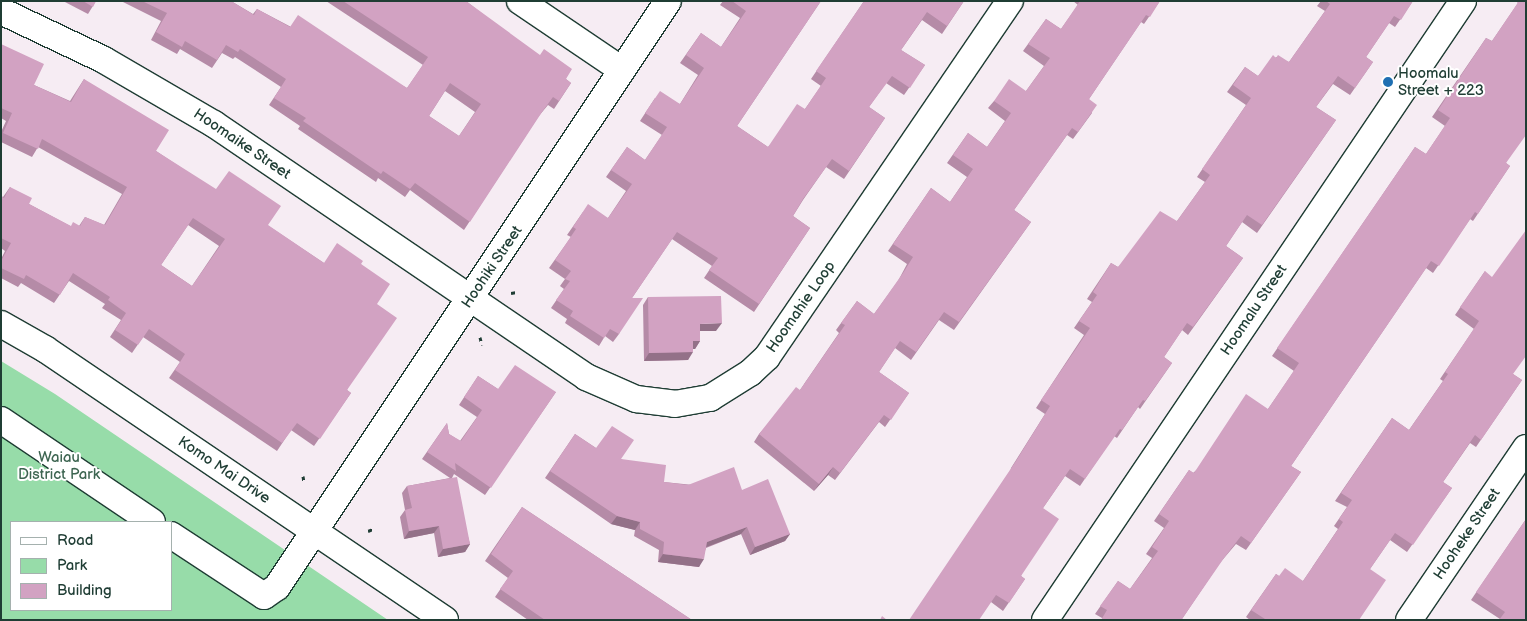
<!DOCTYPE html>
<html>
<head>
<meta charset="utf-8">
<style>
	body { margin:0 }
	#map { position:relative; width:1527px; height:621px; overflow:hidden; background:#f6ecf3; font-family:"Balsamiq Sans",sans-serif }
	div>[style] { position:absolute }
	.green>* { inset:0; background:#97dca9 }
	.path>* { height:3px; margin-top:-1.5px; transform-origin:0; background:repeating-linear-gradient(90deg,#1f3d34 0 4px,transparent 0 8px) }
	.roads { filter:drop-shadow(1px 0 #1f3d34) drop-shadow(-1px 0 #1f3d34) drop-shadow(0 1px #1f3d34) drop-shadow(0 -1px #1f3d34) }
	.minor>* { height:26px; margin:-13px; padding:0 13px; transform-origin:13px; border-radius:13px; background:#fff }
	.wall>* { inset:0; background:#b58ba7 }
	.shaded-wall>* { inset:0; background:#937188 }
	.building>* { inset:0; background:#d2a2c2 }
	.dots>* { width:14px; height:14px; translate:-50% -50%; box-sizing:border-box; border:2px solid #fff; border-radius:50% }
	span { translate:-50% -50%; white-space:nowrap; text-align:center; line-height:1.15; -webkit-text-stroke:4px #fff; paint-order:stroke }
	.poi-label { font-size:15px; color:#1f3d34 }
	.left { translate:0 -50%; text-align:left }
	.street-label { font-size:15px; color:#1f3d34 }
	.park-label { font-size:15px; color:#3d6551 }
	.frame { position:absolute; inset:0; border:2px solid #1f3d34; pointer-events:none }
	.legend { position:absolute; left:10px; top:521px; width:162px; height:90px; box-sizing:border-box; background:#fff; border:1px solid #a5b1ae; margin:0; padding:6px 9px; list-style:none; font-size:15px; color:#1f3d34 }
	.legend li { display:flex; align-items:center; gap:10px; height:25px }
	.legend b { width:25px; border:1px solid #a5b1ae }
</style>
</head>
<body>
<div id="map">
	<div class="green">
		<i style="clip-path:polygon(evenodd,1px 361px,55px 394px,388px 620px,1px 620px,1px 361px,11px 522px,171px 522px,171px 610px,11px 610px,11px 522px)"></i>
	</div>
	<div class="path">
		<i style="left:511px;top:293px;width:6px;rotate:-9deg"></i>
		<i style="left:480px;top:337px;width:8px;rotate:76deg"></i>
		<i style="left:303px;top:476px;width:6px;rotate:81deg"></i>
		<i style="left:368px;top:531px;width:5px;rotate:-22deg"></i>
	</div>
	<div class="roads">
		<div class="minor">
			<i style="left:520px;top:1px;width:123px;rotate:34.1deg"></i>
			<i style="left:1px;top:11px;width:114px;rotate:25.4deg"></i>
			<i style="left:104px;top:60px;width:127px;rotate:30.2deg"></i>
			<i style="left:214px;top:124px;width:450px;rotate:34.2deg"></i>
			<i style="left:586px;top:377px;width:55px;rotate:23.7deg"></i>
			<i style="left:636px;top:399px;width:39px;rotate:7deg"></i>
			<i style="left:675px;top:404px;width:36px;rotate:-10deg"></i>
			<i style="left:710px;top:398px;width:47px;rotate:-32deg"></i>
			<i style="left:750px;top:373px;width:23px;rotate:-43deg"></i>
			<i style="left:767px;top:357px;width:431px;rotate:-55.7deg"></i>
			<i style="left:1px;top:324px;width:51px;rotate:29.6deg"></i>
			<i style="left:45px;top:349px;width:483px;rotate:34.1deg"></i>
			<i style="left:1px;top:420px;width:182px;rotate:34deg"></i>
			<i style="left:171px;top:535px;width:111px;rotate:33.3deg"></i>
			<i style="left:264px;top:596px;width:16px;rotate:-35deg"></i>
			<i style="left:277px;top:587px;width:704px;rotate:-56.29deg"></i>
			<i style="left:1045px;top:620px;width:747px;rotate:-55.97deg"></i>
			<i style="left:1409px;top:620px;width:208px;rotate:-55.8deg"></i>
		</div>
	</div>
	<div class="wall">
		<i style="clip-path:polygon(63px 1px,96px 1px,88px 14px)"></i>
		<i style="clip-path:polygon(evenodd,121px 1px,231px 1px,253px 14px,257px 9px,407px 88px,423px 65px,326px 1px,466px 1px,571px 83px,554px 109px,548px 105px,538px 117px,464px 230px,410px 190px,405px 197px,378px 178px,376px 182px,298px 129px,300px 126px,269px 105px,281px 87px,235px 57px,233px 59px,222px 53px,212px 68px,180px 49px,177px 54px,151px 40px,161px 21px,121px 1px,445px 91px,475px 112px,459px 136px,429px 116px,445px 91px)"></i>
		<i style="clip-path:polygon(723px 1px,821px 1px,737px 126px,768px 147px,805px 109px,821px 86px,811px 79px,864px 1px,964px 1px,942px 34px,922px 20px,901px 50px,925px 65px,904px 95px,886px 83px,869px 107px,885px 118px,844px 179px,826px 167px,803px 200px,793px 216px,810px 228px,754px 312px,704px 278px,712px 266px,672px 239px,632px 298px,619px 334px,613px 342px,605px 336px,599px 346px,565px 323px,567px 319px,551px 308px,564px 289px,560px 286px,565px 279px,549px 268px,571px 237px,567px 235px,583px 212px,608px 218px,626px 191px,606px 177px,627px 147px,645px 160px,662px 135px,640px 121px,655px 98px,680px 104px,698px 75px,680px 63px,701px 33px,721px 47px,740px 18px,720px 5px)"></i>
		<i style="clip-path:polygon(1073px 1px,1160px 1px,1144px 24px,1141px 22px,1089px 99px,1092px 113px,1073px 139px,1067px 135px,1014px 210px,1031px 222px,954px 330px,939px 320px,911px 360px,895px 348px,879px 372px,909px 393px,885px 427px,879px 422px,835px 480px,828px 475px,814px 491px,754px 442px,759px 434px,800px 390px,839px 333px,836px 330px,857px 301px,874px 314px,898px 281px,907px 264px,888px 251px,931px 188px,950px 202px,967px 177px,947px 163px,968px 133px,987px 147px,1005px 121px,988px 108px,994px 101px,1026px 91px,1044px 66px,1023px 51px,1046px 19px,1061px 29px,1078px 5px)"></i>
		<i style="clip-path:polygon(1321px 1px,1413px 1px,1395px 27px,1389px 23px,1366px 57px,1373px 62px,1350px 95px,1333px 84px,1316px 107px,1336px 120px,1257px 233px,1242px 222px,1226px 246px,1243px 258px,1188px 335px,1182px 330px,1164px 357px,1172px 363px,1140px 409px,1138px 407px,1117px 438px,1114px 436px,1080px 486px,1065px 476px,1043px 508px,1021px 576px,1025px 579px,1003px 611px,991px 602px,1011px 468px,1045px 414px,1036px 408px,1084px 335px,1074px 328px,1092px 302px,1087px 299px,1111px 263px,1118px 267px,1177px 221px,1205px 182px,1197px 177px,1246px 105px,1227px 92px,1245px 67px,1258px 76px,1276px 57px,1289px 62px,1325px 11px,1317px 6px)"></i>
		<i style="clip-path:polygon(1516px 1px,1526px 1px,1506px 163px,1510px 166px,1473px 221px,1470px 219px,1433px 273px,1426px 268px,1291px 466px,1301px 472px,1246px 550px,1236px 544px,1219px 564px,1182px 619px,1102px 618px,1095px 614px,1118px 581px,1130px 589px,1152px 558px,1146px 554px,1164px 528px,1154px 521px,1189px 470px,1193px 473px,1268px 409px,1294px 371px,1272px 356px,1415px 147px,1426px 154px,1445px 126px,1432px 117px,1486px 38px,1492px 41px,1518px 3px)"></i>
		<i style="clip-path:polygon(evenodd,1px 44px,34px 85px,70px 101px,84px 79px,156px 151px,324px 263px,361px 264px,377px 304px,347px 390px,351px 393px,314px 446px,291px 430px,277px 451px,169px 378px,180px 362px,143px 337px,132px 353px,110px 337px,121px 320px,102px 308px,105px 304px,69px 281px,54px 303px,21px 283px,18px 287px,1px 278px,1px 259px,5px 251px,1px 248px,1px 196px,3px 197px,10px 187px,29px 204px,70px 226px,79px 226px,85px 217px,104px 225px,122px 194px,38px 147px,32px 157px,1px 142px,1px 132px,6px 121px,1px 118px,1px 44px,188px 225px,219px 246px,192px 286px,161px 265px,188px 225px)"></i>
		<i style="clip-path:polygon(1485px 271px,1513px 374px,1522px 380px,1476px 447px,1470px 443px,1443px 482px,1452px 488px,1407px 552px,1390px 540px,1370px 569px,1359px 620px,1250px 620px,1246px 617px,1276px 574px,1279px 576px,1303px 581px,1338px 529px,1334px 526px,1347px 507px,1335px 501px,1392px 418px,1409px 430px,1443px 381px,1440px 379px,1474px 329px,1455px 315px)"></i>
		<i style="clip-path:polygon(648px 297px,716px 331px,700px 331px,700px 341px,695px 349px,693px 349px,688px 360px,644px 361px,643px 305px)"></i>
		<i style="clip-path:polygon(478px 376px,498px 389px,556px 392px,485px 495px,454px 474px,452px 478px,470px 544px,465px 552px,438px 557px,434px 533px,404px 539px,400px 517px,405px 510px,402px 493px,407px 486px,450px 478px,422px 459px,447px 423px,449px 434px,460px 441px,477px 417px,459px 405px)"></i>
		<i style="clip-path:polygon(575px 434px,596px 448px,621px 459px,664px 482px,742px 490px,790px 534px,785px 541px,750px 555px,741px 534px,706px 548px,699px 567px,658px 562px,659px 550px,634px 536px,635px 530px,611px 524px,545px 478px)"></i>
		<i style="clip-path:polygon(522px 507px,692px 620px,528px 620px,495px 597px,508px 578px,485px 561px)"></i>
		<i style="clip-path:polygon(1526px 519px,1526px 620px,1500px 619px,1471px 600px)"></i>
	</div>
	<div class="shaded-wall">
		<i style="clip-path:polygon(722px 323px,716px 331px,695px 331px,700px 324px)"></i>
		<i style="clip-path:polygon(693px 341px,700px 341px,695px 349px,688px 349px)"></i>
		<i style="clip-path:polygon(693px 352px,688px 360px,644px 361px,649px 353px)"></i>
		<i style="clip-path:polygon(833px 467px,828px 475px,814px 491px,819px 484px)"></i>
		<i style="clip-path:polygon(617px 516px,640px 522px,635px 530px,611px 524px)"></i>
		<i style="clip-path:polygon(439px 526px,434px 533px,404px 539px,409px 531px)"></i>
		<i style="clip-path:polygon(747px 527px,741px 534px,701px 549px,707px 542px)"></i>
		<i style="clip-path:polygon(790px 534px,785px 541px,750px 555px,755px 547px)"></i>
		<i style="clip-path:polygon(470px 544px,465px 552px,438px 557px,443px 549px)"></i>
		<i style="clip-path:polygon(663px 554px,704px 559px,699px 567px,658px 562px)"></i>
	</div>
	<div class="building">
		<i style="clip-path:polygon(83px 1px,96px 1px,93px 7px)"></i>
		<i style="clip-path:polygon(evenodd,142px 1px,231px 1px,254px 15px,257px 9px,290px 27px,298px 15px,407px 88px,428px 57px,343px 1px,466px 1px,540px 55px,544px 49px,572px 69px,566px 79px,571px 83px,559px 101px,553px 97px,542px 112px,470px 222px,415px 183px,410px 189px,383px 171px,381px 174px,303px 121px,306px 118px,274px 98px,286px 79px,240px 49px,238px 52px,226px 45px,217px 60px,185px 41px,182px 47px,156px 32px,167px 13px,142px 1px,450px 83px,481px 104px,459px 136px,429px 116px,450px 83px)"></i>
		<i style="clip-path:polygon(732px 1px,821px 1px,737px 126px,768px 147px,797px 104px,805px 109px,826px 78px,816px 71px,864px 1px,964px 1px,947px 26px,927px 12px,901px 50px,925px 65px,910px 88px,892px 76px,869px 107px,885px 118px,849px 171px,832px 159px,803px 199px,793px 216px,810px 228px,759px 304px,709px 270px,718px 258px,677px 232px,632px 298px,643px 298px,619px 334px,610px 329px,604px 338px,570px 316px,573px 311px,556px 300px,570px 281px,565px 279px,571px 271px,555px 260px,576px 229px,573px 227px,588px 204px,608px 218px,632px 184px,611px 170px,627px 147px,645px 160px,667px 127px,645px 113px,660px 91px,680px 104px,704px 68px,686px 55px,701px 33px,721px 47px,746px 11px)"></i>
		<i style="clip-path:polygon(1080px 1px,1160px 1px,1150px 17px,1146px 15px,1089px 99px,1097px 105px,1078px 132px,1072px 128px,1014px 210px,1031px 222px,959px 322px,944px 312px,916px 352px,900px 341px,879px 372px,909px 393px,891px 420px,884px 415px,840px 473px,833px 467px,819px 484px,759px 434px,796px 387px,800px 390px,845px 325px,841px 323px,857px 301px,874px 314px,903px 273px,913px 257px,893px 244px,931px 188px,950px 202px,973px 169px,953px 155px,968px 133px,987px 147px,1011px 113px,994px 101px,1009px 79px,1026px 91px,1050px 58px,1028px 44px,1046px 19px,1061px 29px)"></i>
		<i style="clip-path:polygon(1326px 1px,1413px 1px,1401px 20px,1394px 16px,1366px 57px,1373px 62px,1355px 88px,1338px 76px,1316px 107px,1336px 120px,1262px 225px,1247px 215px,1226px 246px,1243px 258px,1193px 327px,1187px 323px,1164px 357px,1172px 363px,1145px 401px,1143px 400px,1122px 430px,1120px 429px,1085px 479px,1070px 469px,1043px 508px,1059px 519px,1021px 576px,1025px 579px,1009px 603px,996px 595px,979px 620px,909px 620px,1016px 461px,1050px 406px,1041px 400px,1090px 328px,1079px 321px,1097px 295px,1093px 292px,1111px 263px,1118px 267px,1160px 211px,1177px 221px,1210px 175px,1202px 169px,1251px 98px,1233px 85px,1245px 67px,1258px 76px,1273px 55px,1276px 58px,1278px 55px,1289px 62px,1330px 4px)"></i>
		<i style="clip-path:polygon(1519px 1px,1526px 1px,1526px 135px,1506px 163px,1510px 166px,1478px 214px,1475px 212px,1439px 266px,1431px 261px,1291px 466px,1301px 472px,1251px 543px,1241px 536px,1224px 558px,1182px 619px,1183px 620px,1101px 620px,1107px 610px,1100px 606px,1118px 581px,1130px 589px,1158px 551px,1152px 547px,1169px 521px,1159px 514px,1189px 470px,1194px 473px,1246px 394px,1268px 409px,1299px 363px,1277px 348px,1415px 147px,1426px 154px,1450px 118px,1438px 110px,1486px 38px,1492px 41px)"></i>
		<i style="clip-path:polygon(evenodd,1px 44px,44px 64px,34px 85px,71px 102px,84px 79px,169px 130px,156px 151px,216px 189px,229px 171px,281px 206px,268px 225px,324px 263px,337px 243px,363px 261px,361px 264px,390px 284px,377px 304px,397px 318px,347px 390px,351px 393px,320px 439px,297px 423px,282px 443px,175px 370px,185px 354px,149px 329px,138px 345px,115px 330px,126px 313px,108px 300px,110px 297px,73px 273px,60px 295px,26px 275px,24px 279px,1px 268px,1px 261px,11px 243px,1px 238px,1px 196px,4px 198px,10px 187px,32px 198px,29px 204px,71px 226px,73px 222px,80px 226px,85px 217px,105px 225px,127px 187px,42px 139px,38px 149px,3px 133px,12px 113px,1px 108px,1px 44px,193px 218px,225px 239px,192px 286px,161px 265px,193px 218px)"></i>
		<i style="clip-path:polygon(1526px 230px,1526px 356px,1513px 374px,1522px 380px,1481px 440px,1475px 435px,1443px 482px,1452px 488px,1413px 545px,1395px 533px,1370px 569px,1386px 580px,1359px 620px,1264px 620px,1265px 619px,1251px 610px,1276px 574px,1279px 576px,1285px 568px,1303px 581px,1343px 522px,1339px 519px,1352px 500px,1341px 493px,1392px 418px,1409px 430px,1448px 374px,1445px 372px,1479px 321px,1460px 307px,1485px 271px,1492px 277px)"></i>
		<i style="clip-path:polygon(721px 296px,722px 323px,700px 324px,700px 341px,693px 341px,693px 352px,649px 353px,648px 297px)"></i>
		<i style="clip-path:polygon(515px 365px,556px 392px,491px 488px,455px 463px,456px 471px,427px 452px,447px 423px,449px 434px,461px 441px,482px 410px,464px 397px,478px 376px,498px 389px)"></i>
		<i style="clip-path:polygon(612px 426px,634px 440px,621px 459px,666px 465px,664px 482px,688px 485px,734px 467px,742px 490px,768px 479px,790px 534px,755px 547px,747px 527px,707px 542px,704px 559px,663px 554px,664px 542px,640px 529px,640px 522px,617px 516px,550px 471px,575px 434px,596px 448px)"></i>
		<i style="clip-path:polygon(457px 477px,470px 544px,443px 549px,439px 526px,409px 531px,405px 510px,412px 508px,407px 486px)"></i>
		<i style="clip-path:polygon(522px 507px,692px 620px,545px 620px,500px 589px,513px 571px,491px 554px)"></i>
		<i style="clip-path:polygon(1526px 519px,1526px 620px,1499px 620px,1505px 612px,1476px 592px)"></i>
		<i style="clip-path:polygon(882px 616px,887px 620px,880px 620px)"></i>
	</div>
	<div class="dots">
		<i style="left:1388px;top:82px;background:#1f6fb2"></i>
	</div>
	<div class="poi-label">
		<span class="left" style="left:1398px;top:82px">Hoomalu<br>Street + 223</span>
	</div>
	<div class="street-label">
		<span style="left:242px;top:144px;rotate:34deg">Hoomaike Street</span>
		<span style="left:492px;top:267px;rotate:-56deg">Hoohiki Street</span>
		<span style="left:801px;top:307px;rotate:-55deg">Hoomahie Loop</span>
		<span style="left:1254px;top:310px;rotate:-56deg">Hoomalu Street</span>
		<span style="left:224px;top:470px;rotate:34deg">Komo Mai Drive</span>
		<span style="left:1467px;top:534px;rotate:-56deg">Hooheke Street</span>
	</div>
	<div class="park-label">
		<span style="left:59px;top:466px">Waiau<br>District Park</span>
	</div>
	<div class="frame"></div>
	<ul class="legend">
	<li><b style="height:6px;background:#fff"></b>Road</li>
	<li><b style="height:14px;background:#97dca9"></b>Park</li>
	<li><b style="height:14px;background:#d2a2c2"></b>Building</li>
	</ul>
</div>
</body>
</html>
